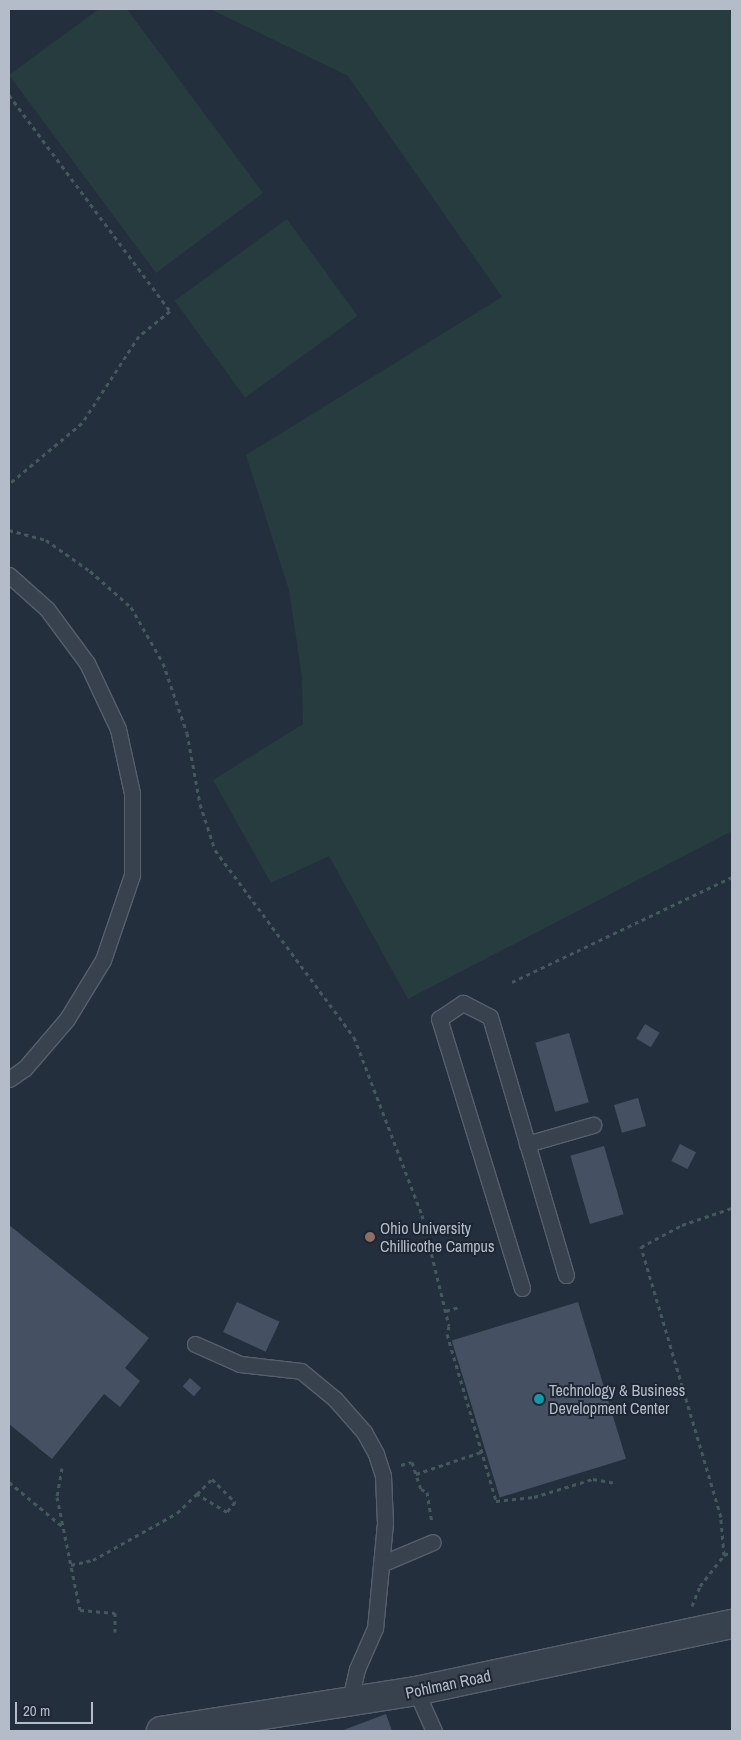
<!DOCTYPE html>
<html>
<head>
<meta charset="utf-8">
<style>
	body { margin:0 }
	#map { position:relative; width:741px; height:1740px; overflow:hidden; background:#242f3e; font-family:"Archivo Narrow",sans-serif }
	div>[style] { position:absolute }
	.green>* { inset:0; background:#263c3f; transform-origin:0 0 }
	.building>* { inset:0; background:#455162; transform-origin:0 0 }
	.path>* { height:3px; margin-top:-1.5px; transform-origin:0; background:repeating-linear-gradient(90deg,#44595c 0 4px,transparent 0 8px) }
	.roads { filter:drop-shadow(1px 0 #565f6c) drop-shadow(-1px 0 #565f6c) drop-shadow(0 1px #565f6c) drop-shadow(0 -1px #565f6c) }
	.service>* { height:15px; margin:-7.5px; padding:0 7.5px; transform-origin:7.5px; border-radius:7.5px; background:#38414e }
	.minor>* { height:28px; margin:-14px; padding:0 14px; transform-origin:14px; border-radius:14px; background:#38414e }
	.dots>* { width:14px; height:14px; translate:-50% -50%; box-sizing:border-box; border:2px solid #1d2633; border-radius:50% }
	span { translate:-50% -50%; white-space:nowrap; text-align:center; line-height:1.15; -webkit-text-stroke:4px #1d2633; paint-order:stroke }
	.poi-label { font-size:16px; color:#b4bcc9 }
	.left { translate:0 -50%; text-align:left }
	.street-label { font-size:16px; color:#b4bcc9 }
	.frame { position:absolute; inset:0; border:10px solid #b4bcc9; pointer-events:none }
	.scale { position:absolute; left:15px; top:1702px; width:78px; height:22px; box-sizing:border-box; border:2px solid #b4bcc9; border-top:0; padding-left:6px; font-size:15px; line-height:18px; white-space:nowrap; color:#b4bcc9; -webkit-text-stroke:4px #1d2633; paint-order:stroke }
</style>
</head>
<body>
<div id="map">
	<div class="green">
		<i style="clip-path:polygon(99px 9px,127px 9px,263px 193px,156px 273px,9px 75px)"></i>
		<i style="clip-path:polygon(210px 9px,732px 9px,732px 831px,408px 999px,329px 856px,271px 883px,213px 780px,303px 724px,302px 677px,289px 590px,246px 455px,502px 297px,348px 76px)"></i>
		<i style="left:287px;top:219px;width:120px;height:139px;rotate:54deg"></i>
	</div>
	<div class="building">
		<i style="left:645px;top:1024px;width:17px;height:17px;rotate:31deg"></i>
		<i style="left:569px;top:1033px;width:72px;height:35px;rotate:74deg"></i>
		<i style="left:638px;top:1098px;width:29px;height:25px;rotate:74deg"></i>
		<i style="left:680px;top:1144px;width:18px;height:19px;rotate:27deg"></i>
		<i style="left:604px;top:1146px;width:71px;height:35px;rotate:74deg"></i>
		<i style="clip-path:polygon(9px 1225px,149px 1338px,125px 1368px,140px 1381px,120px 1407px,104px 1394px,52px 1459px,9px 1424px)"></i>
		<i style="left:237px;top:1302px;width:47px;height:33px;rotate:25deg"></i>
		<i style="left:578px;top:1302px;width:164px;height:132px;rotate:73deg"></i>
		<i style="left:190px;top:1378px;width:15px;height:11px;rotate:42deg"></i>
		<i style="clip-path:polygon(386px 1714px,392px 1731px,341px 1731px)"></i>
	</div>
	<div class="path">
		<i style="left:9px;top:95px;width:269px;rotate:53.3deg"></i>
		<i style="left:170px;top:311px;width:40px;rotate:141deg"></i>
		<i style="left:139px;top:336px;width:104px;rotate:123.2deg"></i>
		<i style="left:82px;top:423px;width:95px;rotate:140.1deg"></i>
		<i style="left:9px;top:530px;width:38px;rotate:15deg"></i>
		<i style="left:46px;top:540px;width:54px;rotate:35.2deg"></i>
		<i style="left:90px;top:571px;width:55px;rotate:41.3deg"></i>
		<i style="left:131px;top:607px;width:64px;rotate:60.3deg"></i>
		<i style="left:163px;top:663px;width:74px;rotate:71.1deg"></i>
		<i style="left:187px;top:733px;width:72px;rotate:79.6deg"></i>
		<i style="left:200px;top:804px;width:48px;rotate:71.9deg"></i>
		<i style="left:215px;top:850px;width:233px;rotate:53.4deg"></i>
		<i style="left:354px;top:1037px;width:191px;rotate:69.1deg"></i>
		<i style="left:422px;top:1215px;width:114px;rotate:76.3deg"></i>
		<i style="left:449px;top:1326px;width:8px;rotate:104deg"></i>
		<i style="left:447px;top:1334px;width:174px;rotate:73.6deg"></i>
		<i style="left:496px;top:1501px;width:38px;rotate:-6deg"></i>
		<i style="left:534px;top:1497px;width:62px;rotate:-17deg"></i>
		<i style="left:593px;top:1479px;width:23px;rotate:10deg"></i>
		<i style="left:512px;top:982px;width:244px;rotate:-25.5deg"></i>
		<i style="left:446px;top:1311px;width:14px;rotate:-17deg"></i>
		<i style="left:401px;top:1465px;width:11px;rotate:-15deg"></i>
		<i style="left:412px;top:1462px;width:28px;rotate:72deg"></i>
		<i style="left:421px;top:1489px;width:7px;rotate:27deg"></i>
		<i style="left:427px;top:1492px;width:30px;rotate:81deg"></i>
		<i style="left:62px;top:1468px;width:29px;rotate:100deg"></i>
		<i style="left:57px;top:1497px;width:115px;rotate:78.5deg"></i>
		<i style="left:80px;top:1610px;width:35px;rotate:5deg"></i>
		<i style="left:115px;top:1613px;width:19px;rotate:90deg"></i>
		<i style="left:416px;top:1474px;width:69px;rotate:-18.7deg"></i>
		<i style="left:9px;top:1482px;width:69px;rotate:39.7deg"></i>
		<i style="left:724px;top:1555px;width:9px;rotate:-21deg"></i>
		<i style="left:71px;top:1565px;width:23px;rotate:-13deg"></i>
		<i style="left:93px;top:1560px;width:96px;rotate:-29.2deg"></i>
		<i style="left:177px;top:1513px;width:28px;rotate:-44deg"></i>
		<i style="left:197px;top:1494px;width:21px;rotate:-45deg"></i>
		<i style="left:212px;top:1479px;width:33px;rotate:45deg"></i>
		<i style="left:235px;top:1502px;width:13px;rotate:129deg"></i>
		<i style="left:227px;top:1512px;width:35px;rotate:-149deg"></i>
		<i style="left:692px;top:1606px;width:22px;rotate:-68deg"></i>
		<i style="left:700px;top:1586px;width:39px;rotate:-52deg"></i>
		<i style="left:724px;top:1555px;width:38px;rotate:-95deg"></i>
		<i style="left:721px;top:1517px;width:282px;rotate:-106.5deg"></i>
		<i style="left:641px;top:1247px;width:47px;rotate:-28.2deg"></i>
		<i style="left:682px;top:1225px;width:53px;rotate:-18.8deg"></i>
	</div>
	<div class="roads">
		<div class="service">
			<i style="left:9px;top:575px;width:51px;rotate:41.8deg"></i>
			<i style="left:47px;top:609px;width:67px;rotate:53.5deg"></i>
			<i style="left:87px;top:663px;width:73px;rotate:64.8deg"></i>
			<i style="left:118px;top:729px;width:66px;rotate:77.7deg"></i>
			<i style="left:132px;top:793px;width:82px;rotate:90deg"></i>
			<i style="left:132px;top:875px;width:90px;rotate:108.8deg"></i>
			<i style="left:103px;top:960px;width:69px;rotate:121.4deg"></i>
			<i style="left:67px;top:1019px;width:65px;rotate:130.6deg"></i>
			<i style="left:25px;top:1068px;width:19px;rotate:145deg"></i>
			<i style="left:527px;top:1144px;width:69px;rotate:-16.1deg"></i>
			<i style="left:522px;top:1288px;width:282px;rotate:-107.1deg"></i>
			<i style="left:439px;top:1019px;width:29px;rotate:-34deg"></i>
			<i style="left:463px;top:1003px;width:30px;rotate:27deg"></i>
			<i style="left:490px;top:1017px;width:269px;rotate:73.6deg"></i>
			<i style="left:195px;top:1344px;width:49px;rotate:24deg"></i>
			<i style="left:240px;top:1364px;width:61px;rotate:6.5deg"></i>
			<i style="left:301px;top:1371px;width:44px;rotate:39.5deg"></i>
			<i style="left:335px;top:1399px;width:44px;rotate:48.7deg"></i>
			<i style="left:364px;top:1432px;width:25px;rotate:61deg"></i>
			<i style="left:376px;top:1454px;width:23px;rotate:72deg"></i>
			<i style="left:383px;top:1476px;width:47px;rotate:87.6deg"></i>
			<i style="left:385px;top:1523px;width:105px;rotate:95.4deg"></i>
			<i style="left:375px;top:1628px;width:45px;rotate:113.7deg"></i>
			<i style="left:357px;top:1669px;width:35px;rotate:103deg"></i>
			<i style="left:381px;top:1564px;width:56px;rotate:-22.9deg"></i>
			<i style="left:416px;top:1691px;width:44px;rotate:65.8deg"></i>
		</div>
		<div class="minor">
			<i style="left:161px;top:1731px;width:258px;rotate:-8.9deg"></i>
			<i style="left:416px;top:1691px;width:323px;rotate:-12deg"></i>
		</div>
	</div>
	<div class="dots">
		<i style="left:370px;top:1237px;background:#8d6e63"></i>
		<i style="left:539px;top:1399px;background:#0f9aa8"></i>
	</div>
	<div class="poi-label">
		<span class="left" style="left:380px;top:1237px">Ohio University<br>Chillicothe Campus</span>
		<span class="left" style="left:549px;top:1399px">Technology &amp; Business<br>Development Center</span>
	</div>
	<div class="street-label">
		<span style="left:448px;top:1684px;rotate:-12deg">Pohlman Road</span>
	</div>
	<div class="frame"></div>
	<div class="scale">20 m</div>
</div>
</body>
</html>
